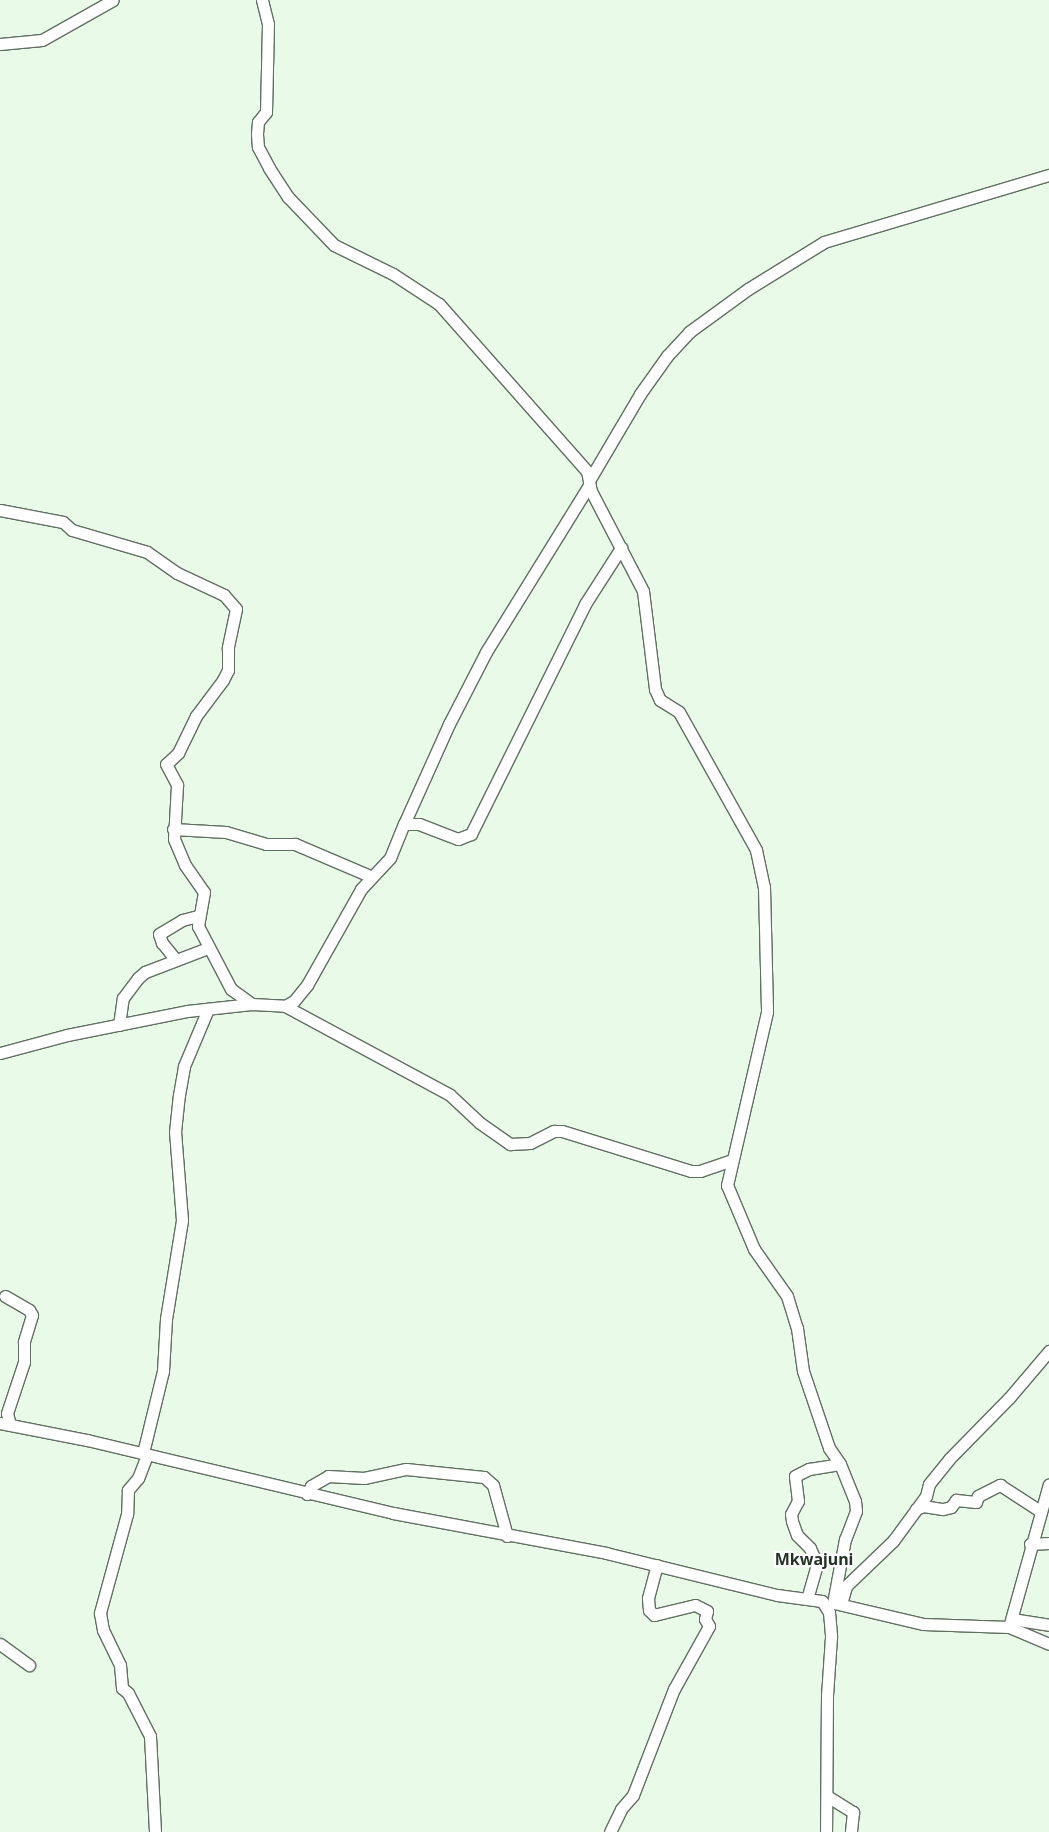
<!DOCTYPE html>
<html>
<head>
<meta charset="utf-8">
<style>
	body { margin:0 }
	#map { position:relative; width:1049px; height:1832px; overflow:hidden; background:#e9fae9; font-family:"Noto Sans",sans-serif }
	div>[style] { position:absolute }
	.roads { filter:drop-shadow(1px 0 #616f62) drop-shadow(-1px 0 #616f62) drop-shadow(0 1px #616f62) drop-shadow(0 -1px #616f62) }
	.minor>* { height:11px; margin:-5.5px; padding:0 5.5px; transform-origin:5.5px; border-radius:5.5px; background:#fff }
	span { translate:-50% -50%; white-space:nowrap; text-align:center; line-height:1.15; -webkit-text-stroke:4.5px #fff; paint-order:stroke }
	.quarter-label { font-size:16px; color:#243125; font-weight:700 }
</style>
</head>
<body>
<div id="map">
	<div class="roads">
		<div class="minor">
			<i style="left:262px;top:0;width:25px;rotate:76deg"></i>
			<i style="left:268px;top:24px;width:88px;rotate:91.3deg"></i>
			<i style="left:266px;top:112px;width:13px;rotate:129deg"></i>
			<i style="left:258px;top:122px;width:12px;rotate:95deg"></i>
			<i style="left:257px;top:134px;width:13px;rotate:86deg"></i>
			<i style="left:258px;top:147px;width:24px;rotate:62deg"></i>
			<i style="left:269px;top:168px;width:35px;rotate:57deg"></i>
			<i style="left:288px;top:197px;width:66px;rotate:46.2deg"></i>
			<i style="left:334px;top:245px;width:66px;rotate:26.2deg"></i>
			<i style="left:393px;top:274px;width:55px;rotate:33.1deg"></i>
			<i style="left:439px;top:304px;width:223px;rotate:48.5deg"></i>
			<i style="left:587px;top:471px;width:20px;rotate:79deg"></i>
			<i style="left:591px;top:491px;width:113px;rotate:62.5deg"></i>
			<i style="left:643px;top:591px;width:99px;rotate:83deg"></i>
			<i style="left:655px;top:689px;width:12px;rotate:66deg"></i>
			<i style="left:660px;top:700px;width:22px;rotate:32deg"></i>
			<i style="left:679px;top:712px;width:158px;rotate:60.8deg"></i>
			<i style="left:756px;top:850px;width:38px;rotate:78deg"></i>
			<i style="left:764px;top:887px;width:125px;rotate:88.6deg"></i>
			<i style="left:767px;top:1012px;width:178px;rotate:103deg"></i>
			<i style="left:727px;top:1185px;width:69px;rotate:67.1deg"></i>
			<i style="left:754px;top:1249px;width:57px;rotate:54.9deg"></i>
			<i style="left:787px;top:1296px;width:34px;rotate:73deg"></i>
			<i style="left:797px;top:1328px;width:43px;rotate:82.1deg"></i>
			<i style="left:803px;top:1371px;width:81px;rotate:71.3deg"></i>
			<i style="left:829px;top:1448px;width:19px;rotate:55deg"></i>
			<i style="left:840px;top:1464px;width:40px;rotate:68deg"></i>
			<i style="left:855px;top:1501px;width:10px;rotate:84deg"></i>
			<i style="left:856px;top:1511px;width:30px;rotate:111deg"></i>
			<i style="left:845px;top:1539px;width:65px;rotate:100.6deg"></i>
			<i style="left:0;top:44px;width:42px;rotate:-5.4deg"></i>
			<i style="left:42px;top:40px;width:81px;rotate:-29.4deg"></i>
			<i style="left:590px;top:479px;width:99px;rotate:-59.5deg"></i>
			<i style="left:640px;top:394px;width:47px;rotate:-54.6deg"></i>
			<i style="left:667px;top:356px;width:33px;rotate:-47deg"></i>
			<i style="left:689px;top:332px;width:73px;rotate:-36.1deg"></i>
			<i style="left:748px;top:289px;width:89px;rotate:-31.7deg"></i>
			<i style="left:824px;top:242px;width:235px;rotate:-16.6deg"></i>
			<i style="left:0;top:510px;width:64px;rotate:10.8deg"></i>
			<i style="left:63px;top:522px;width:12px;rotate:42deg"></i>
			<i style="left:72px;top:530px;width:78px;rotate:16.3deg"></i>
			<i style="left:147px;top:552px;width:37px;rotate:35deg"></i>
			<i style="left:177px;top:573px;width:52px;rotate:25.1deg"></i>
			<i style="left:224px;top:595px;width:18px;rotate:49deg"></i>
			<i style="left:236px;top:609px;width:40px;rotate:102deg"></i>
			<i style="left:228px;top:648px;width:22px;rotate:90deg"></i>
			<i style="left:228px;top:670px;width:11px;rotate:117deg"></i>
			<i style="left:223px;top:680px;width:45px;rotate:126.9deg"></i>
			<i style="left:196px;top:716px;width:41px;rotate:115.9deg"></i>
			<i style="left:178px;top:753px;width:16px;rotate:137deg"></i>
			<i style="left:166px;top:764px;width:24px;rotate:62deg"></i>
			<i style="left:177px;top:785px;width:54px;rotate:93.2deg"></i>
			<i style="left:174px;top:839px;width:28px;rotate:67deg"></i>
			<i style="left:185px;top:865px;width:33px;rotate:55deg"></i>
			<i style="left:204px;top:892px;width:35px;rotate:100deg"></i>
			<i style="left:198px;top:926px;width:71px;rotate:62.4deg"></i>
			<i style="left:231px;top:989px;width:26px;rotate:36deg"></i>
			<i style="left:404px;top:824px;width:110px;rotate:-65.8deg"></i>
			<i style="left:449px;top:724px;width:81px;rotate:-62.8deg"></i>
			<i style="left:486px;top:652px;width:196px;rotate:-58.3deg"></i>
			<i style="left:173px;top:829px;width:53px;rotate:3.2deg"></i>
			<i style="left:226px;top:832px;width:42px;rotate:16.7deg"></i>
			<i style="left:266px;top:844px;width:29px"></i>
			<i style="left:295px;top:844px;width:82px;rotate:23.1deg"></i>
			<i style="left:176px;top:960px;width:22px;rotate:-129deg"></i>
			<i style="left:162px;top:943px;width:9px;rotate:-108deg"></i>
			<i style="left:159px;top:934px;width:27px;rotate:-31deg"></i>
			<i style="left:182px;top:920px;width:16px;rotate:-14deg"></i>
			<i style="left:285px;top:1006px;width:187px;rotate:28.3deg"></i>
			<i style="left:450px;top:1095px;width:41px;rotate:43deg"></i>
			<i style="left:480px;top:1123px;width:37px;rotate:35deg"></i>
			<i style="left:510px;top:1144px;width:20px;rotate:-3deg"></i>
			<i style="left:530px;top:1143px;width:27px;rotate:-27deg"></i>
			<i style="left:554px;top:1131px;width:8px"></i>
			<i style="left:562px;top:1131px;width:135px;rotate:17.2deg"></i>
			<i style="left:691px;top:1171px;width:9px"></i>
			<i style="left:700px;top:1171px;width:34px;rotate:-19deg"></i>
			<i style="left:119px;top:1025px;width:27px;rotate:-82deg"></i>
			<i style="left:123px;top:998px;width:25px;rotate:-53deg"></i>
			<i style="left:138px;top:978px;width:9px;rotate:-41deg"></i>
			<i style="left:145px;top:972px;width:67px;rotate:-20.9deg"></i>
			<i style="left:0;top:1053px;width:69px;rotate:-15deg"></i>
			<i style="left:67px;top:1035px;width:122px;rotate:-11.3deg"></i>
			<i style="left:187px;top:1011px;width:65px;rotate:-6.1deg"></i>
			<i style="left:252px;top:1004px;width:33px;rotate:3deg"></i>
			<i style="left:285px;top:1006px;width:10px;rotate:-29deg"></i>
			<i style="left:294px;top:1001px;width:21px;rotate:-51deg"></i>
			<i style="left:307px;top:985px;width:110px;rotate:-60.6deg"></i>
			<i style="left:361px;top:889px;width:42px;rotate:-46.9deg"></i>
			<i style="left:390px;top:858px;width:37px;rotate:-68deg"></i>
			<i style="left:404px;top:824px;width:15px"></i>
			<i style="left:419px;top:824px;width:42px;rotate:21deg"></i>
			<i style="left:458px;top:839px;width:14px;rotate:-21deg"></i>
			<i style="left:471px;top:834px;width:257px;rotate:-63.6deg"></i>
			<i style="left:585px;top:604px;width:67px;rotate:-57.3deg"></i>
			<i style="left:5px;top:1296px;width:28px;rotate:30deg"></i>
			<i style="left:29px;top:1310px;width:6px;rotate:59deg"></i>
			<i style="left:32px;top:1315px;width:28px;rotate:107deg"></i>
			<i style="left:24px;top:1342px;width:20px;rotate:90deg"></i>
			<i style="left:24px;top:1362px;width:54px;rotate:108.4deg"></i>
			<i style="left:7px;top:1413px;width:12px;rotate:76deg"></i>
			<i style="left:0;top:1423px;width:89px;rotate:11.1deg"></i>
			<i style="left:87px;top:1440px;width:315px;rotate:13.4deg"></i>
			<i style="left:393px;top:1513px;width:217px;rotate:10.6deg"></i>
			<i style="left:606px;top:1553px;width:176px;rotate:13.8deg"></i>
			<i style="left:777px;top:1595px;width:45px;rotate:7.6deg"></i>
			<i style="left:822px;top:1601px;width:13px;rotate:58deg"></i>
			<i style="left:829px;top:1612px;width:25px;rotate:85deg"></i>
			<i style="left:831px;top:1637px;width:58px;rotate:93.9deg"></i>
			<i style="left:827px;top:1695px;width:137px;rotate:90.4deg"></i>
			<i style="left:143px;top:1453px;width:84px;rotate:-76.3deg"></i>
			<i style="left:163px;top:1371px;width:52px;rotate:-86.7deg"></i>
			<i style="left:166px;top:1319px;width:100px;rotate:-80.8deg"></i>
			<i style="left:182px;top:1220px;width:88px;rotate:-94.5deg"></i>
			<i style="left:175px;top:1132px;width:37px;rotate:-84deg"></i>
			<i style="left:179px;top:1095px;width:29px;rotate:-80deg"></i>
			<i style="left:184px;top:1066px;width:62px;rotate:-67.2deg"></i>
			<i style="left:147px;top:1455px;width:25px;rotate:111deg"></i>
			<i style="left:138px;top:1478px;width:16px;rotate:130deg"></i>
			<i style="left:128px;top:1490px;width:24px;rotate:92deg"></i>
			<i style="left:127px;top:1514px;width:103px;rotate:105.3deg"></i>
			<i style="left:100px;top:1613px;width:17px;rotate:80deg"></i>
			<i style="left:103px;top:1630px;width:39px;rotate:64deg"></i>
			<i style="left:120px;top:1665px;width:23px;rotate:85deg"></i>
			<i style="left:122px;top:1688px;width:8px;rotate:40deg"></i>
			<i style="left:128px;top:1693px;width:48px;rotate:62.9deg"></i>
			<i style="left:150px;top:1736px;width:96px;rotate:87deg"></i>
			<i style="left:307px;top:1494px;width:9px;rotate:-63deg"></i>
			<i style="left:311px;top:1486px;width:20px;rotate:-30deg"></i>
			<i style="left:328px;top:1476px;width:36px;rotate:3deg"></i>
			<i style="left:364px;top:1478px;width:43px;rotate:-12.1deg"></i>
			<i style="left:406px;top:1469px;width:78px;rotate:5.9deg"></i>
			<i style="left:484px;top:1477px;width:12px;rotate:42deg"></i>
			<i style="left:493px;top:1485px;width:53px;rotate:74.6deg"></i>
			<i style="left:916px;top:1509px;width:8px;rotate:-23deg"></i>
			<i style="left:923px;top:1506px;width:20px;rotate:9deg"></i>
			<i style="left:943px;top:1509px;width:8px;rotate:-14deg"></i>
			<i style="left:951px;top:1507px;width:9px;rotate:-54deg"></i>
			<i style="left:956px;top:1500px;width:20px;rotate:6deg"></i>
			<i style="left:976px;top:1502px;width:6px;rotate:-72deg"></i>
			<i style="left:978px;top:1496px;width:25px;rotate:-27deg"></i>
			<i style="left:1000px;top:1485px;width:48px;rotate:33deg"></i>
			<i style="left:1030px;top:1544px;width:19px;rotate:-3deg"></i>
			<i style="left:807px;top:1599px;width:36px;rotate:-74deg"></i>
			<i style="left:817px;top:1564px;width:17px;rotate:-114deg"></i>
			<i style="left:810px;top:1548px;width:18px;rotate:-135deg"></i>
			<i style="left:797px;top:1535px;width:15px;rotate:-110deg"></i>
			<i style="left:792px;top:1521px;width:7px;rotate:-98deg"></i>
			<i style="left:791px;top:1514px;width:15px;rotate:-62deg"></i>
			<i style="left:798px;top:1501px;width:25px;rotate:-97deg"></i>
			<i style="left:795px;top:1476px;width:16px;rotate:-27deg"></i>
			<i style="left:809px;top:1469px;width:31px;rotate:-9deg"></i>
			<i style="left:834px;top:1603px;width:91px;rotate:13.3deg"></i>
			<i style="left:923px;top:1624px;width:86px;rotate:2deg"></i>
			<i style="left:1009px;top:1627px;width:43px;rotate:23deg"></i>
			<i style="left:841px;top:1604px;width:19px;rotate:-74deg"></i>
			<i style="left:846px;top:1586px;width:65px;rotate:-43.8deg"></i>
			<i style="left:893px;top:1541px;width:56px;rotate:-53.7deg"></i>
			<i style="left:926px;top:1496px;width:12px;rotate:-76deg"></i>
			<i style="left:929px;top:1484px;width:32px;rotate:-51deg"></i>
			<i style="left:949px;top:1459px;width:86px;rotate:-45.5deg"></i>
			<i style="left:1009px;top:1398px;width:62px;rotate:-49.6deg"></i>
			<i style="left:1012px;top:1619px;width:37px;rotate:9deg"></i>
			<i style="left:1009px;top:1627px;width:148px;rotate:-74.4deg"></i>
			<i style="left:0;top:1644px;width:36px;rotate:36deg"></i>
			<i style="left:827px;top:1796px;width:31px;rotate:32deg"></i>
			<i style="left:853px;top:1812px;width:20px;rotate:96deg"></i>
			<i style="left:610px;top:1832px;width:25px;rotate:-64deg"></i>
			<i style="left:621px;top:1809px;width:18px;rotate:-49deg"></i>
			<i style="left:633px;top:1795px;width:114px;rotate:-68.9deg"></i>
			<i style="left:674px;top:1689px;width:72px;rotate:-60.9deg"></i>
			<i style="left:709px;top:1626px;width:8px;rotate:-120deg"></i>
			<i style="left:705px;top:1619px;width:8px;rotate:-76deg"></i>
			<i style="left:707px;top:1611px;width:13px;rotate:-153deg"></i>
			<i style="left:695px;top:1605px;width:42px;rotate:166.3deg"></i>
			<i style="left:654px;top:1615px;width:7px;rotate:-135deg"></i>
			<i style="left:649px;top:1610px;width:12px;rotate:-95deg"></i>
			<i style="left:648px;top:1598px;width:34px;rotate:-75deg"></i>
		</div>
	</div>
	<div class="quarter-label">
		<span style="left:814px;top:1559px">Mkwajuni</span>
	</div>
</div>
</body>
</html>
